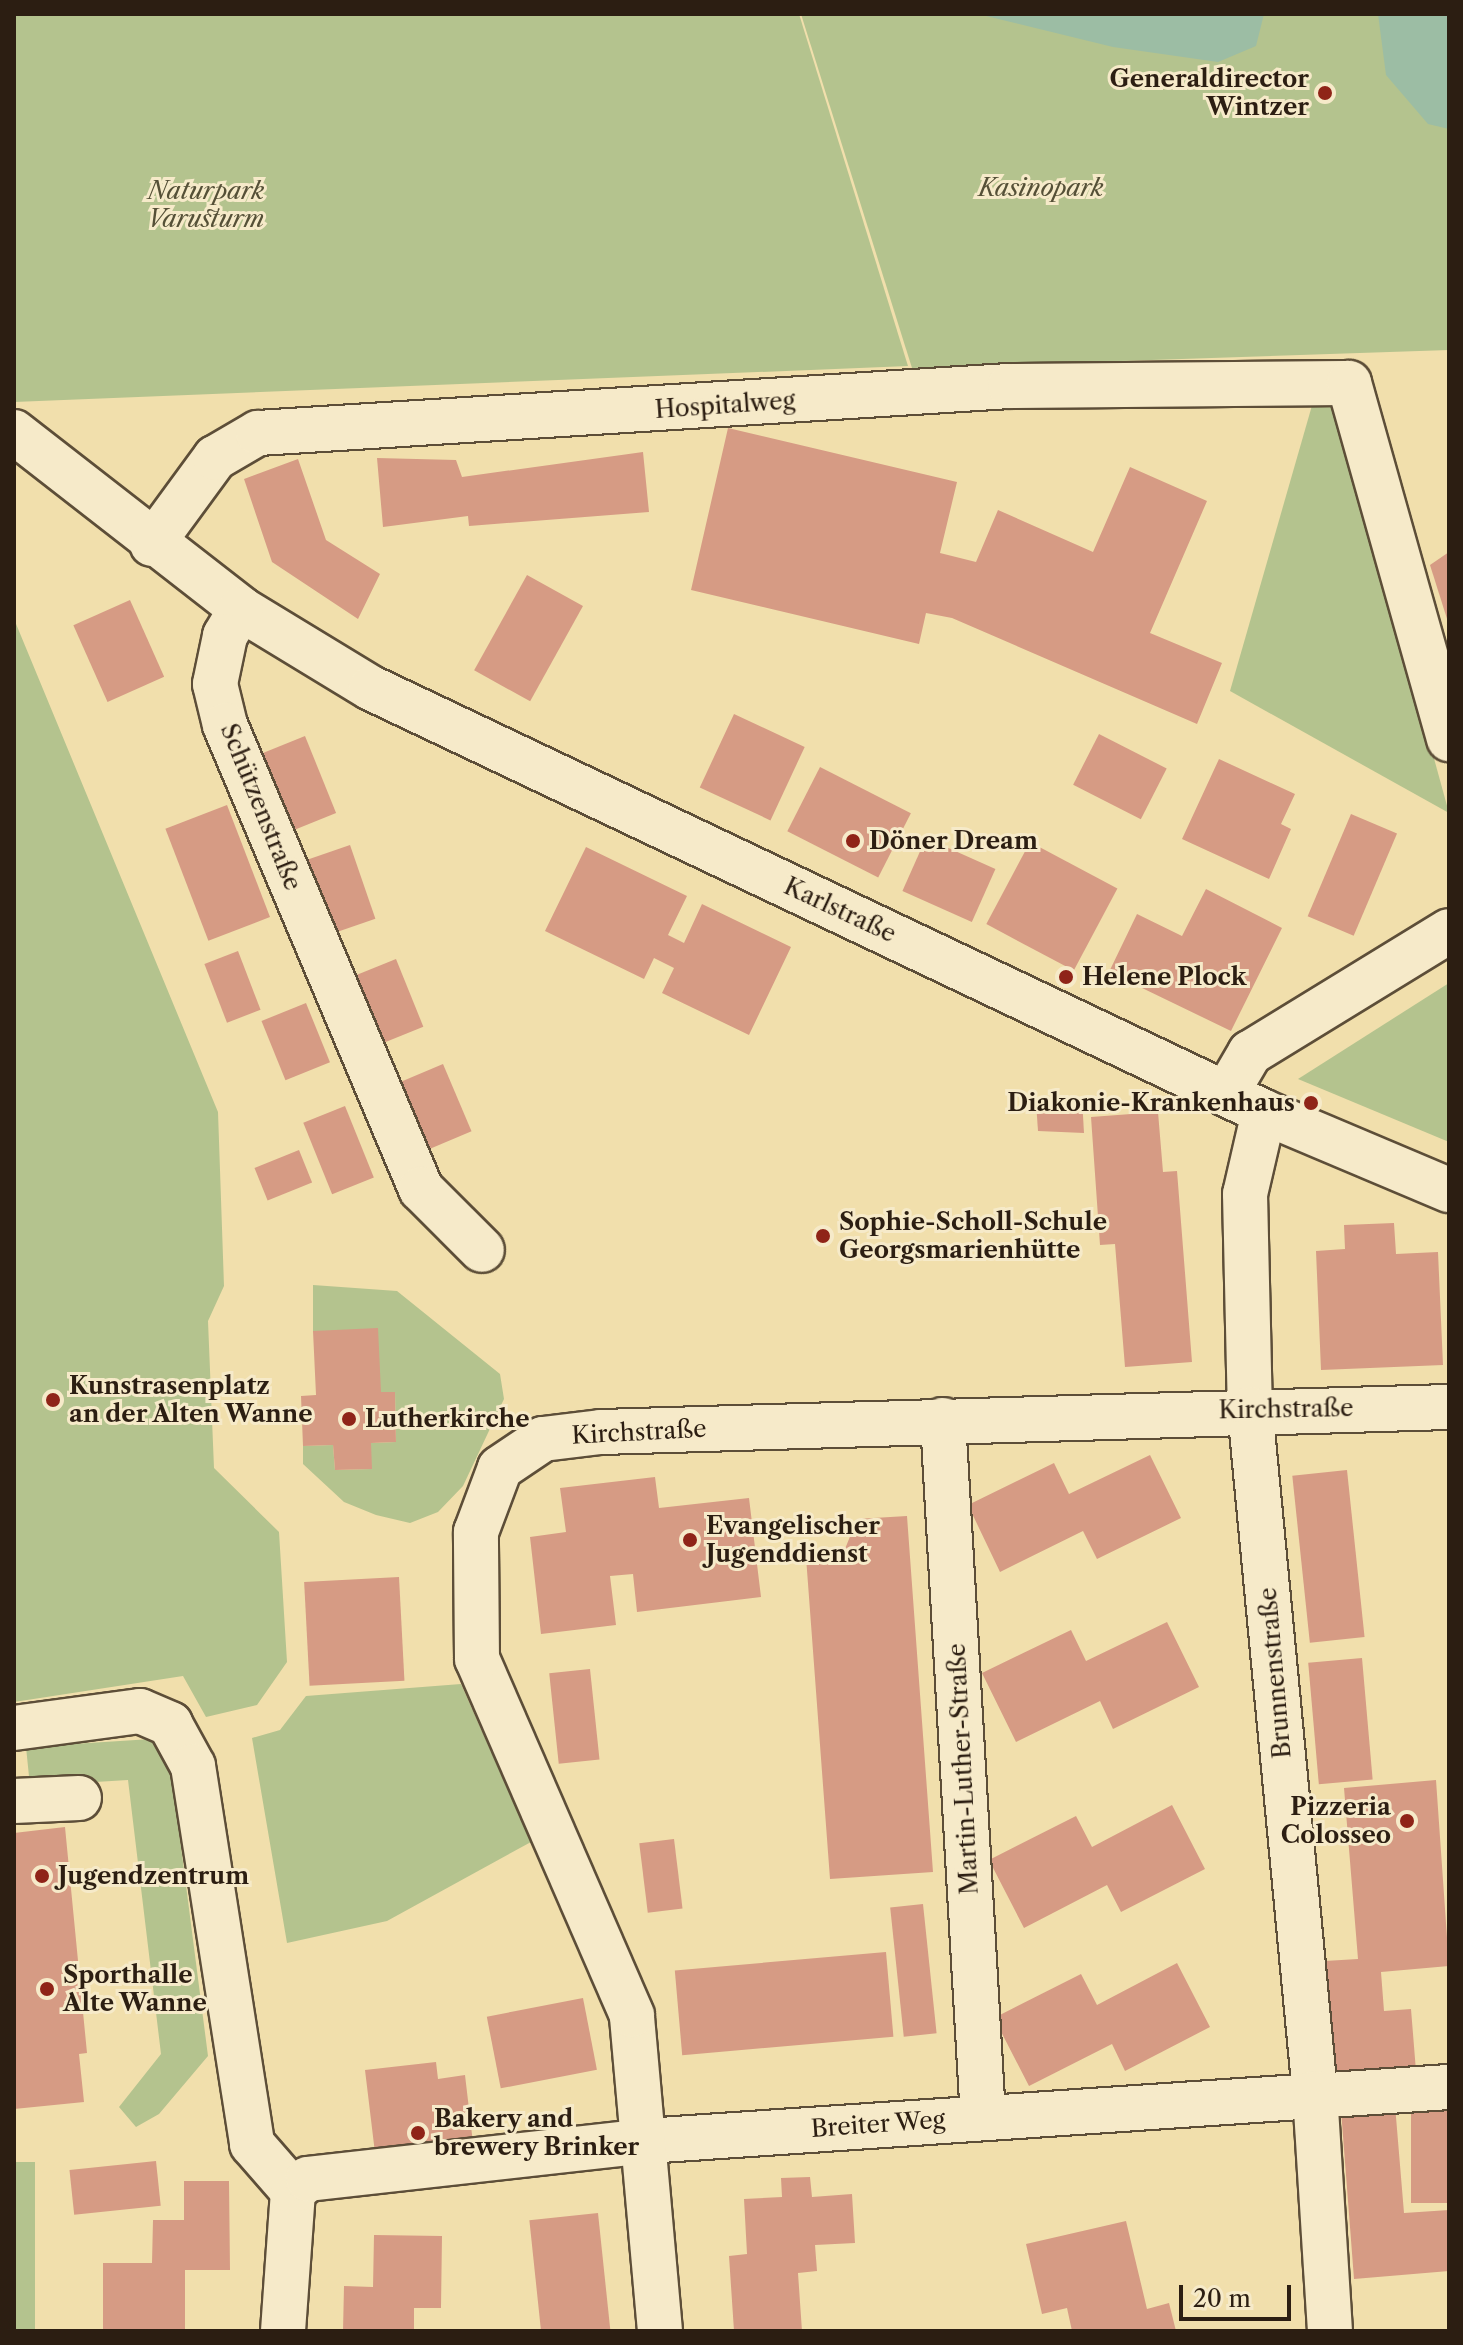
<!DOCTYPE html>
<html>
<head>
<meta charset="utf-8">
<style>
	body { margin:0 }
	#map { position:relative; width:1463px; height:2345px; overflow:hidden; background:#f1dfac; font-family:"Libre Caslon Text",serif }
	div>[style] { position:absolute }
	.green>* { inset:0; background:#b4c38e; transform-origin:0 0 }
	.water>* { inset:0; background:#9cbda4 }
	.building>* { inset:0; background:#d69b84; transform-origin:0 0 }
	.roads { filter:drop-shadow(2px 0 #5d4e38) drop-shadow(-2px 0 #5d4e38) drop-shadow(0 2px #5d4e38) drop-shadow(0 -2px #5d4e38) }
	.minor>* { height:44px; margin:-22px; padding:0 22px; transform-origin:22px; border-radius:22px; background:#f6eac9 }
	.dots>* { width:22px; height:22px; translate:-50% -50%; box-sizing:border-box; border:4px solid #f6eac9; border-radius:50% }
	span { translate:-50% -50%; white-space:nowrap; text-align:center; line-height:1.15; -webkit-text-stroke:6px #f6eac9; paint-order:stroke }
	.poi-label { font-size:24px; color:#2c1e12; font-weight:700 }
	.right { translate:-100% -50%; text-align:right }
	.left { translate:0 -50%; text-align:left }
	.park-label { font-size:24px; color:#555037; font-style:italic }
	.street-label { font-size:24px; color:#2c1e12 }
	.frame { position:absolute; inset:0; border:16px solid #2c1e12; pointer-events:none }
	.scale { position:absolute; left:1179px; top:2285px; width:112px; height:36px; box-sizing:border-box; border:4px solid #2c1e12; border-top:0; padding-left:10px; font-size:24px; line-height:28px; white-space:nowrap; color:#2c1e12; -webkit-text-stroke:6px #f6eac9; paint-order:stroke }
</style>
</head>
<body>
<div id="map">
	<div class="green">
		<i style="clip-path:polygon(14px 14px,799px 14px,908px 366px,14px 402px)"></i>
		<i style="clip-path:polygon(801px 14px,1449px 14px,1449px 350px,912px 368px)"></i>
		<i style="clip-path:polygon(1313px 402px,1336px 402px,1449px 813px,1230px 691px)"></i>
		<i style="clip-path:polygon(14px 619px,218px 1112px,224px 1286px,208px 1321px,214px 1468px,279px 1532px,287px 1662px,257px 1705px,206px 1717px,183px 1676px,14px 1702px)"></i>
		<i style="clip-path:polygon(1449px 983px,1449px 1142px,1298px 1079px)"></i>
		<i style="clip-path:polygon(313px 1285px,397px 1291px,500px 1374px,504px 1399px,463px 1486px,438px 1512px,410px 1523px,376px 1515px,344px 1502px,303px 1464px,303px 1446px,333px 1445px,335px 1470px,371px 1469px,371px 1443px,396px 1442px,395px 1392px,381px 1392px,313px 1331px)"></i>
		<i style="clip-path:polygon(461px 1684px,531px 1842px,387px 1921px,287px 1943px,252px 1738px,280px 1730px,306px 1696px)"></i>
		<i style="clip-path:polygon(167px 1738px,208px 2056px,159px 2114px,136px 2127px,119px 2107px,161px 2054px,128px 1780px,30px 1786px,26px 1747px)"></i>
		<i style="left:14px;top:2162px;width:21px;height:169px"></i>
	</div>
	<div class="water">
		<i style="clip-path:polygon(978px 14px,1264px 14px,1256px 46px,1218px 62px,1113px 47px)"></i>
		<i style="clip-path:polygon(1378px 14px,1449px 14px,1449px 129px,1428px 124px,1386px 75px)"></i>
	</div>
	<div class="building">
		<i style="clip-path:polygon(728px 428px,957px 482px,940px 553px,976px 562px,998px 510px,1093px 552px,1130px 467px,1207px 501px,1150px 633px,1222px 663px,1197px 724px,952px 618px,926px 613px,919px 644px,691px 590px)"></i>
		<i style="clip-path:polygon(643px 452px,649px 512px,469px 526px,468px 516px,383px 527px,377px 458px,456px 460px,462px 477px)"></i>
		<i style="clip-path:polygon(298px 459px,326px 540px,380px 574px,358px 619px,272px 562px,244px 479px)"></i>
		<i style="clip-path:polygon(1449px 552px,1449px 622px,1448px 622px,1430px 565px)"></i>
		<i style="left:527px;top:575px;width:64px;height:109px;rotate:29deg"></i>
		<i style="left:130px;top:600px;width:84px;height:62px;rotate:66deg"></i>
		<i style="left:734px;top:714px;width:78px;height:81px;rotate:25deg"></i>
		<i style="left:1099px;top:734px;width:76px;height:57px;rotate:27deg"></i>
		<i style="left:305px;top:736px;width:83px;height:48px;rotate:68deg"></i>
		<i style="clip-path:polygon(1219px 759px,1295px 794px,1281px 824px,1291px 829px,1269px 879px,1182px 839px)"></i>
		<i style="left:820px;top:767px;width:102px;height:72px;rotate:27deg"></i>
		<i style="left:227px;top:805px;width:120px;height:66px;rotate:69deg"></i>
		<i style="left:1351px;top:814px;width:50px;height:111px;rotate:23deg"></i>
		<i style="left:926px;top:838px;width:76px;height:58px;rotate:24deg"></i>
		<i style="left:1030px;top:842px;width:99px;height:93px;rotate:28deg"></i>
		<i style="left:350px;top:845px;width:78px;height:46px;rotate:71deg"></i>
		<i style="clip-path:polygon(586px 847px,687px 896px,668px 935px,684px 943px,702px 904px,791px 947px,749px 1035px,662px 993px,674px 968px,654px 958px,644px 979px,545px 931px)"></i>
		<i style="clip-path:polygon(1206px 889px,1282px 928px,1231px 1031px,1109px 972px,1137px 914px,1182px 936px)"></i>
		<i style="left:238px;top:951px;width:63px;height:36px;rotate:69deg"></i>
		<i style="left:396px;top:959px;width:73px;height:46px;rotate:68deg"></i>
		<i style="left:306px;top:1003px;width:64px;height:48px;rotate:68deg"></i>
		<i style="left:443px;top:1064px;width:73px;height:45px;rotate:67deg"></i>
		<i style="clip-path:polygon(1082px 1099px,1084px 1133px,1038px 1131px,1036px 1102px)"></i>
		<i style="left:345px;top:1106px;width:77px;height:45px;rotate:68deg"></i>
		<i style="clip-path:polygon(1158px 1112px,1163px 1172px,1177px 1171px,1192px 1362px,1125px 1367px,1115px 1244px,1100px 1245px,1091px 1117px)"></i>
		<i style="left:299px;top:1150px;width:35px;height:48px;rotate:68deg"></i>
		<i style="clip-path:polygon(1394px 1223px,1396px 1254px,1438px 1252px,1443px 1365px,1321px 1370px,1316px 1251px,1345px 1249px,1344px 1225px)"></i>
		<i style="clip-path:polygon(378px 1328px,381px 1392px,395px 1392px,396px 1442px,371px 1443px,372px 1469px,335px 1470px,333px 1445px,303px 1446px,301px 1396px,316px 1395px,313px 1331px)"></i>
		<i style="clip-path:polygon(1150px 1455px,1181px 1518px,1097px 1559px,1083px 1531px,1000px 1572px,968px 1505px,1054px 1463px,1069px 1494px)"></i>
		<i style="left:1347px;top:1470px;width:168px;height:55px;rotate:84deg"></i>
		<i style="clip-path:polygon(655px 1477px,659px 1508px,749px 1498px,761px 1597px,637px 1612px,633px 1574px,610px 1576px,616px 1625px,541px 1634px,530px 1537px,566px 1532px,560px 1488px)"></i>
		<i style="clip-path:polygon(907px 1516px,933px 1872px,830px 1879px,806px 1557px,843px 1554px,857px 1519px)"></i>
		<i style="left:399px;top:1577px;width:104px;height:95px;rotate:87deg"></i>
		<i style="clip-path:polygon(1167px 1622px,1199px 1687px,1113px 1729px,1100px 1701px,1016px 1742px,982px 1673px,1071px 1630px,1086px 1661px)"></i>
		<i style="left:1362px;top:1658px;width:122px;height:54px;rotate:85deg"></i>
		<i style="left:590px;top:1669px;width:91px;height:41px;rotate:84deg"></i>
		<i style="clip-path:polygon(1436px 1780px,1449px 1966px,1381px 1972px,1384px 2011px,1411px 2009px,1416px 2071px,1335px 2078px,1325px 1961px,1358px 1959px,1344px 1788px)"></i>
		<i style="clip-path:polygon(1172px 1805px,1205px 1869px,1121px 1912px,1107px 1885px,1024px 1928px,989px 1860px,1076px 1816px,1092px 1847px)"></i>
		<i style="clip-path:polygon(65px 1827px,87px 2053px,79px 2054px,84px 2102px,14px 2109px,14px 1833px)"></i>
		<i style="left:674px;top:1839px;width:70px;height:35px;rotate:83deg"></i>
		<i style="left:923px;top:1904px;width:130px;height:33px;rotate:84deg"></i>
		<i style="left:886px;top:1952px;width:85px;height:212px;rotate:85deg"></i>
		<i style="clip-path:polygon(1177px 1963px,1210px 2027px,1125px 2071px,1112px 2044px,1029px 2086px,994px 2018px,1081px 1974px,1097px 2005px)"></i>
		<i style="left:583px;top:1998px;width:73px;height:98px;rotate:79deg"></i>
		<i style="clip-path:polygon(436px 2062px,438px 2079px,465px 2075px,473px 2143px,375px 2153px,365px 2070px)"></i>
		<i style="clip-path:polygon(1395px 2105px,1404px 2213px,1449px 2210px,1449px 2271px,1354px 2279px,1341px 2110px)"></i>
		<i style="left:1411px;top:2111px;width:38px;height:92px"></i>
		<i style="left:156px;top:2161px;width:45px;height:87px;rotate:84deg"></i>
		<i style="clip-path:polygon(810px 2177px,812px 2197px,852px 2194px,855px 2243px,815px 2245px,817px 2271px,798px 2273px,802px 2331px,734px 2331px,729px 2256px,747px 2254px,744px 2199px,782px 2197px,781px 2178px)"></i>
		<i style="clip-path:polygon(184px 2181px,229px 2181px,230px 2270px,185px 2270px,185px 2331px,103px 2331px,103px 2263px,152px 2263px,153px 2220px,184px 2220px)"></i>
		<i style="left:598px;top:2213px;width:119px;height:69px;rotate:84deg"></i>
		<i style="clip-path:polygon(1126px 2221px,1147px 2309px,1169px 2303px,1176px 2331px,1072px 2331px,1067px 2308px,1042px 2314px,1026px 2244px)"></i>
		<i style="clip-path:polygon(374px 2235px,442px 2236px,441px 2308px,414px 2308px,414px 2331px,343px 2331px,344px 2286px,373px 2287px)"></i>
	</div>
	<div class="roads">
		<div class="minor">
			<i style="left:14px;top:432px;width:288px;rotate:37.9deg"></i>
			<i style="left:241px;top:609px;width:152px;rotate:31.3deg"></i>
			<i style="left:371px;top:688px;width:989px;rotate:25.4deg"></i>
			<i style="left:1264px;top:1112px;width:201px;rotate:22.9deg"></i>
			<i style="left:152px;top:544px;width:107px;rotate:-53.8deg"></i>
			<i style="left:215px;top:458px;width:50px;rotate:-30.2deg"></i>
			<i style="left:258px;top:433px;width:753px;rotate:-3.58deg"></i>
			<i style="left:1010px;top:386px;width:339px;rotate:-0.5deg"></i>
			<i style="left:1349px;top:383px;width:370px;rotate:74.3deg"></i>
			<i style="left:241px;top:609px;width:31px;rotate:121deg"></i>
			<i style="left:225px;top:636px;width:49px;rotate:101.8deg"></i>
			<i style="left:215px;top:684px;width:42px;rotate:76.3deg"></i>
			<i style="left:225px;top:725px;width:504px;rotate:67.1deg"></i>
			<i style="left:421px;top:1189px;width:86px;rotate:45deg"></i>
			<i style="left:1226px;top:1094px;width:48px;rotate:-59.7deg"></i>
			<i style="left:1250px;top:1053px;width:233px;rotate:-31.5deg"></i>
			<i style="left:1264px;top:1112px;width:84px;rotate:103deg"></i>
			<i style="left:1245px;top:1194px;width:215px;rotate:88.7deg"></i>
			<i style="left:1250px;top:1409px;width:687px;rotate:84.57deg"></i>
			<i style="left:1315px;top:2093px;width:238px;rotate:86.4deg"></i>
			<i style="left:943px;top:1420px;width:698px;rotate:86.72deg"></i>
			<i style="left:14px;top:1728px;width:127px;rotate:-7.7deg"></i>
			<i style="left:140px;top:1711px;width:33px;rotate:23deg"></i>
			<i style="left:170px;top:1724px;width:48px;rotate:61.3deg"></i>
			<i style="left:193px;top:1766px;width:383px;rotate:81.1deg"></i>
			<i style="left:252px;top:2144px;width:62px;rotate:48.9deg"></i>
			<i style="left:14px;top:1801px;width:65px;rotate:-2.6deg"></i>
			<i style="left:283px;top:2331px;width:140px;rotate:-85.9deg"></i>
			<i style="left:293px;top:2191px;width:19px;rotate:-39deg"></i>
			<i style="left:308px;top:2179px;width:340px;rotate:-6.4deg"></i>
			<i style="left:646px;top:2141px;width:805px;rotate:-3.85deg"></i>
			<i style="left:660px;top:2331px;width:317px;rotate:-95.1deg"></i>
			<i style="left:632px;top:2015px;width:388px;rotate:-113.5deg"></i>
			<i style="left:477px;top:1659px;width:127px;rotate:-90.5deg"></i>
			<i style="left:476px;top:1532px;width:68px;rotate:-69.4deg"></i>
			<i style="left:500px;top:1468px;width:52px;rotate:-34deg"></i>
			<i style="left:543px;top:1439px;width:58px;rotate:-6.9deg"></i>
			<i style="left:601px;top:1432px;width:848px;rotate:-1.69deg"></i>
		</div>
	</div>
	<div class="dots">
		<i style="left:1325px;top:93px;background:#8f2418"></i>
		<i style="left:853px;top:841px;background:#8f2418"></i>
		<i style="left:1066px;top:977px;background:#8f2418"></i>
		<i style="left:1311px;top:1103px;background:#8f2418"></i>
		<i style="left:823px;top:1236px;background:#8f2418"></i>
		<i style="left:53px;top:1400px;background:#8f2418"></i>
		<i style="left:349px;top:1419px;background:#8f2418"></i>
		<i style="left:690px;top:1540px;background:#8f2418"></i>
		<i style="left:1407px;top:1821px;background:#8f2418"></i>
		<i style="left:42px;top:1876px;background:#8f2418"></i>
		<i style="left:47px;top:1989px;background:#8f2418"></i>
		<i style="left:418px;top:2133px;background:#8f2418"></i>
	</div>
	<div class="poi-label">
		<span class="right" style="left:1309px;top:93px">Generaldirector<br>Wintzer</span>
		<span class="left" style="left:869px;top:841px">Döner Dream</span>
		<span class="left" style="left:1082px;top:977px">Helene Plock</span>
		<span class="right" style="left:1295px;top:1103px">Diakonie-Krankenhaus</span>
		<span class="left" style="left:839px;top:1236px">Sophie-Scholl-Schule<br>Georgsmarienhütte</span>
		<span class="left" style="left:69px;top:1400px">Kunstrasenplatz<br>an der Alten Wanne</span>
		<span class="left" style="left:365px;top:1419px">Lutherkirche</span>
		<span class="left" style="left:706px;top:1540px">Evangelischer<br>Jugenddienst</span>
		<span class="right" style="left:1391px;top:1821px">Pizzeria<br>Colosseo</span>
		<span class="left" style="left:58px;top:1876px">Jugendzentrum</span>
		<span class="left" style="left:63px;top:1989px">Sporthalle<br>Alte Wanne</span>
		<span class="left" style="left:434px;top:2133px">Bakery and<br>brewery Brinker</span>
	</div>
	<div class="park-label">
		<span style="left:1041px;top:188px">Kasinopark</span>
		<span style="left:206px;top:205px">Naturpark<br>Varusturm</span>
	</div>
	<div class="street-label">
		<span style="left:725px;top:405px;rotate:-4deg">Hospitalweg</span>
		<span style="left:261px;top:807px;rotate:68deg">Schützenstraße</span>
		<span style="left:840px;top:910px;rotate:25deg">Karlstraße</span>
		<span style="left:1286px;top:1409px;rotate:-1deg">Kirchstraße</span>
		<span style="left:639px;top:1432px;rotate:-3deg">Kirchstraße</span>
		<span style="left:1275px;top:1673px;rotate:-95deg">Brunnenstraße</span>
		<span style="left:963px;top:1769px;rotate:-93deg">Martin-Luther-Straße</span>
		<span style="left:878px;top:2124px;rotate:-4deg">Breiter Weg</span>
	</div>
	<div class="frame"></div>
	<div class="scale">20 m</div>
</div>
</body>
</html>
